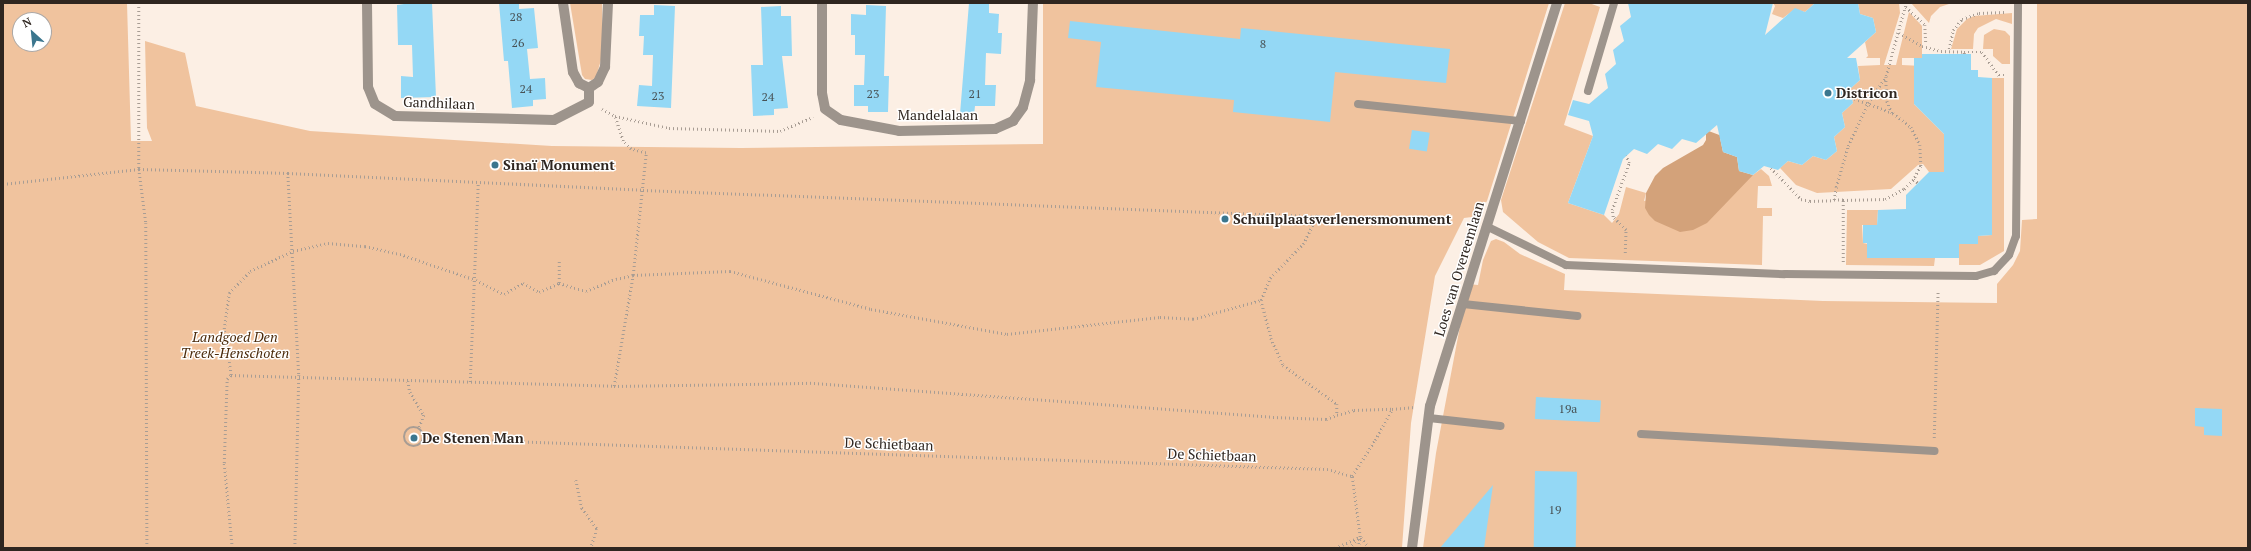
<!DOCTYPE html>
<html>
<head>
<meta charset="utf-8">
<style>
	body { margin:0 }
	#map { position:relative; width:2251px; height:551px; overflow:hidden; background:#fcefe4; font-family:"PT Serif",serif }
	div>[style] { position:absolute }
	.green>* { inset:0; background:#f0c39e }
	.water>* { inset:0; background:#d3a27a }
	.building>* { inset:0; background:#94d8f5; transform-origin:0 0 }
	.path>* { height:2.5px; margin-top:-1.25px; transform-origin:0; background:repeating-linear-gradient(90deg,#a89d94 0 1px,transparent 0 4px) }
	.path>.ring { margin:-1.25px; padding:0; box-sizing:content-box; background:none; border:2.5px solid #a89d94; border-radius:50% }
	.lane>* { height:8px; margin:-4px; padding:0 4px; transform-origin:4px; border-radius:4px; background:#9d948c }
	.street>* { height:10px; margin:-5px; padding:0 5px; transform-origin:5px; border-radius:5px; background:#9d948c }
	.dots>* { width:11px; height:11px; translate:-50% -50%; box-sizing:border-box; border:2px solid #fff; border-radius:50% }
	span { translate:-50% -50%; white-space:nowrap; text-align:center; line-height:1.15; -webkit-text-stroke:3px #fff; paint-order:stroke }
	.number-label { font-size:12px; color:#485255 }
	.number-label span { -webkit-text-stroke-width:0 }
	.poi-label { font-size:14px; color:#2f2620; font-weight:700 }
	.left { translate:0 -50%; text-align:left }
	.street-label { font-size:14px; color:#2f2620 }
	.park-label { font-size:14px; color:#4b2a0a; font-style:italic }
	.frame { position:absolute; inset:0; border:4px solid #2f2620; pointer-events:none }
	.north { position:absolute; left:12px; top:12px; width:40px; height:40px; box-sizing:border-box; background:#fff; border:1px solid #aca8a6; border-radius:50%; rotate:333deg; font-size:11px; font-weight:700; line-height:16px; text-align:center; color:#2f2620 }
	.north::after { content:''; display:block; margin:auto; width:14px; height:18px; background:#3b768e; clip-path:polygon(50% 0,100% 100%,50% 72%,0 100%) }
</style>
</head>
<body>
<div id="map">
	<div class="green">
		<i style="clip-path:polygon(evenodd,3px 3px,127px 3px,131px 141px,152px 141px,147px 128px,145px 41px,185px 53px,196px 106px,310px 131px,552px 146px,741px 148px,1043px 144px,1043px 3px,1549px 3px,1487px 201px,1481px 210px,1472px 217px,1464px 218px,1435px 276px,1411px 423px,1402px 548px,3px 548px,3px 3px,20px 20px,44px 20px,44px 44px,20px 44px,20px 20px)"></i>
		<i style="clip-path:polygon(570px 3px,602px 3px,603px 53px,596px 77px,592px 80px,585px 79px,582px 75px)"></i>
		<i style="clip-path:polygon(1565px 3px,1589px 3px,1600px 7px,1564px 125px,1593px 136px,1568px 203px,1604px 215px,1612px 223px,1619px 214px,1626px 187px,1646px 193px,1644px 201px,1753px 175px,1761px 169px,1769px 176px,1772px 186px,1758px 186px,1757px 208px,1772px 208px,1772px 216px,1763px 216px,1762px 265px,1569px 258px,1538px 242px,1503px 212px,1501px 200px)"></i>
		<i style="clip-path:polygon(1773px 3px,1815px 3px,1805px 12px,1795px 9px,1783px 18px,1772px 14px,1775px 6px)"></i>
		<i style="clip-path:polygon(1858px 3px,1899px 3px,1900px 13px,1884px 65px,1896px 65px,1909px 12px,1922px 26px,1922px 58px,1902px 58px,1902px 65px,1922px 66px,1918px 93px,1914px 93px,1914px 104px,1944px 134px,1944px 179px,1937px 180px,1937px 172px,1929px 172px,1923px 164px,1918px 165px,1891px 189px,1817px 193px,1796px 185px,1780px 168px,1788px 161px,1802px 165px,1813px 156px,1826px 160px,1837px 151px,1834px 137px,1845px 127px,1842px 113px,1853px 103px,1850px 89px,1860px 80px,1858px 66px,1880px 65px,1880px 58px,1866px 58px,1868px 56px,1865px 42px,1876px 32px,1873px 18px,1860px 14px)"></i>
		<i style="clip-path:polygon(1911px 3px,1952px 3px,1940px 7px,1931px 16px,1929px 23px)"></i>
		<i style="clip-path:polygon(2037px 3px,2248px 3px,2248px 548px,1423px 548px,1436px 453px,1468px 284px,1478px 285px,1483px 260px,1491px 241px,1496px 239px,1504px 242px,1520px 254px,1565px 274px,1564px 290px,1823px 301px,1997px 303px,1997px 284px,2013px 265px,2020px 251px,2022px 220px,2037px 219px)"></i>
		<i style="clip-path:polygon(2012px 13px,2012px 24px,1996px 19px,1978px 28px,1974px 34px,1973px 49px,1951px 49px,1957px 29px,1967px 19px,1974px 16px)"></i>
		<i style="clip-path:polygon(1994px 29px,2005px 31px,2010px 36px,2010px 64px,2002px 64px,1993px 56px,1993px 49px,1983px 49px,1984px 35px)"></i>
		<i style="clip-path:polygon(1992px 78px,2004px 78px,2004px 251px,1980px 265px,1959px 265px,1959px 244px,1978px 244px,1978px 236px,1992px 235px)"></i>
		<i style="clip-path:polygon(1847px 210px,1878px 210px,1877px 225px,1862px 225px,1863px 243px,1935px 258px,1934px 266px,1846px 265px)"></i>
	</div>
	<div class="water">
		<i style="clip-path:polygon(1706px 130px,1722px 136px,1720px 138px,1723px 152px,1737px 157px,1739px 171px,1753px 175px,1707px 223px,1693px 230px,1680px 232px,1655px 221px,1649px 215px,1645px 208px,1646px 193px,1655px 176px,1663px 168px,1703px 145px,1706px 140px)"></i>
	</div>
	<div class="building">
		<i style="clip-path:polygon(411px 3px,432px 3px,436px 97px,401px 98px,401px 76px,413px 77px,412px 45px,398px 45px,397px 5px)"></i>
		<i style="clip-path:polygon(499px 3px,519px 3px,519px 9px,534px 8px,538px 48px,527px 49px,530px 79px,545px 78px,546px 99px,533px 100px,533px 106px,512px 108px,508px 61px,504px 61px)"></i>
		<i style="clip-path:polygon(969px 3px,989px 4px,989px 13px,999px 14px,998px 33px,1002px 33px,1001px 54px,986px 53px,985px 85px,996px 85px,995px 106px,975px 106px,974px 115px,960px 114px)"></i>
		<i style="clip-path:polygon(1628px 3px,1773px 3px,1765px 35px,1795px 8px,1805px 12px,1815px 3px,1858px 3px,1860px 14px,1873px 18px,1876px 32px,1847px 58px,1856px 58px,1860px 80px,1850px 89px,1853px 103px,1842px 113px,1845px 127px,1834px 137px,1837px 151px,1826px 160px,1813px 156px,1802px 165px,1788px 161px,1778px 170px,1764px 166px,1753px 175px,1739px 171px,1737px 157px,1723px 152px,1717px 125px,1696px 143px,1682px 139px,1672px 149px,1658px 144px,1647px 154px,1634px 149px,1623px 159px,1604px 215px,1568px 203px,1593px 136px,1589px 121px,1568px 115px,1573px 100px,1589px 104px,1608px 88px,1605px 74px,1616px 64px,1613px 50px,1624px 41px,1620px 26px,1631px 17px)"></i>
		<i style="clip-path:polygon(654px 5px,675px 6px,671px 108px,637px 106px,639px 85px,652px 86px,653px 55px,643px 55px,644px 36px,639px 36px,640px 15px,654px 15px)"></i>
		<i style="clip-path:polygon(866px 5px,886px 6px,884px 76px,889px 76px,888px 112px,868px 112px,868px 106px,854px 106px,854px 85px,864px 85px,865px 55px,855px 55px,855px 35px,851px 35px,851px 14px,866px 15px)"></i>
		<i style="clip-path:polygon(781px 6px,781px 16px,791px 16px,792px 56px,782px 56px,788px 108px,774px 109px,774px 115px,753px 116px,751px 65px,763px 65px,761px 7px)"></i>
		<i style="clip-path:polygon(1070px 21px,1240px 39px,1241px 28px,1450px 49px,1446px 83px,1335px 72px,1330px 122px,1233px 112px,1234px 100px,1096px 87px,1101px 42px,1068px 38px)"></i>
		<i style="clip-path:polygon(1922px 54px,1971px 54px,1971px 70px,1978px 70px,1978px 77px,1992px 78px,1992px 235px,1978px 236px,1978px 244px,1959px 244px,1959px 258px,1867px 258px,1867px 243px,1863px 243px,1863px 225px,1877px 225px,1878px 210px,1906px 209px,1906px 195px,1929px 172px,1944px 172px,1944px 134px,1914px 104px,1914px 58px,1922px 58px)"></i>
		<i style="left:1412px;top:130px;width:18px;height:19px;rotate:9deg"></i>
		<i style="left:1536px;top:397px;width:65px;height:22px;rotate:3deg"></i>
		<i style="clip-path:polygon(2195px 408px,2222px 409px,2222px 436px,2204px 435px,2204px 427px,2195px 426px)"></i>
		<i style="left:1535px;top:471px;width:42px;height:77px;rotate:1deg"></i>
		<i style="clip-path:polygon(1493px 485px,1484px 548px,1440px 548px)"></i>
	</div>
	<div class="path">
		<i style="left:139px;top:3px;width:166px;rotate:90deg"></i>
		<i style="left:139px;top:169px;width:149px;rotate:1.5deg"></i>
		<i style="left:288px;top:173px;width:355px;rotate:2.7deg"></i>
		<i style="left:643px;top:190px;width:723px;rotate:2.22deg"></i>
		<i style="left:1906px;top:7px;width:26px;rotate:43deg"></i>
		<i style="left:1925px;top:25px;width:18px;rotate:87deg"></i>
		<i style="left:1899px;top:33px;width:26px;rotate:29deg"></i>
		<i style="left:1922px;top:46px;width:20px;rotate:15deg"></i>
		<i style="left:1941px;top:51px;width:23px;rotate:2deg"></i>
		<i style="left:1949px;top:49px;width:19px;rotate:-78deg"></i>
		<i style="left:1953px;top:30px;width:14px;rotate:-51deg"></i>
		<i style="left:1962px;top:19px;width:18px;rotate:-19deg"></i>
		<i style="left:1979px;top:13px;width:26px;rotate:-2deg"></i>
		<i style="left:1964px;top:54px;width:2px;rotate:-90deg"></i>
		<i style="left:1964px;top:52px;width:18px"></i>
		<i style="left:1982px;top:52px;width:29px;rotate:54deg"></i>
		<i style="left:1999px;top:75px;width:5px"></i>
		<i style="left:1886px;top:77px;width:24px;rotate:88deg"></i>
		<i style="left:1887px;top:101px;width:13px;rotate:67deg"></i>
		<i style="left:1851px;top:97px;width:45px;rotate:20.9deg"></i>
		<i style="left:1893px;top:113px;width:23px;rotate:38deg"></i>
		<i style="left:1911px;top:127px;width:20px;rotate:63deg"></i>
		<i style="left:1920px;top:145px;width:21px;rotate:87deg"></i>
		<i style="left:1921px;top:166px;width:15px;rotate:118deg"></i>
		<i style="left:1914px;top:179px;width:6px;rotate:45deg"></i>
		<i style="left:602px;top:109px;width:15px;rotate:28deg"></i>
		<i style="left:615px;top:116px;width:55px;rotate:12.5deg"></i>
		<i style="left:669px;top:128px;width:111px;rotate:1.5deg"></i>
		<i style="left:780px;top:131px;width:36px;rotate:-23deg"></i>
		<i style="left:1771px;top:168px;width:43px;rotate:45.9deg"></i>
		<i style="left:1801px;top:199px;width:9px;rotate:13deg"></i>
		<i style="left:1810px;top:201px;width:24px;rotate:-2deg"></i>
		<i style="left:288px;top:173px;width:202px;rotate:86.9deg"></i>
		<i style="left:299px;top:375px;width:173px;rotate:91.3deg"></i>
		<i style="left:3px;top:184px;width:137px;rotate:-6.3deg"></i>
		<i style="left:139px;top:169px;width:54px;rotate:82.6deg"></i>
		<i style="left:146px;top:223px;width:325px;rotate:89.8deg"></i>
		<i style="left:1843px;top:200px;width:42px;rotate:-1.4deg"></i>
		<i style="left:1885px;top:199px;width:21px;rotate:-28deg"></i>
		<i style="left:1904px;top:189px;width:14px;rotate:-45deg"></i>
		<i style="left:1625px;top:253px;width:23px;rotate:-88deg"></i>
		<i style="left:1626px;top:230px;width:18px;rotate:-135deg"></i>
		<i style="left:1613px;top:217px;width:7px;rotate:-98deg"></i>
		<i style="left:1612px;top:210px;width:50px;rotate:-70.1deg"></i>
		<i style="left:1629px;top:163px;width:8px;rotate:-113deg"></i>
		<i style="left:1843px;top:262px;width:62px;rotate:-90deg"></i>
		<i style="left:1843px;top:200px;width:9px;rotate:180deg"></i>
		<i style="left:1834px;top:200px;width:13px;rotate:-81deg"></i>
		<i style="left:1836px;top:187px;width:43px;rotate:-73.7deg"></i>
		<i style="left:1848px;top:146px;width:47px;rotate:-65.1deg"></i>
		<i style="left:1868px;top:103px;width:32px;rotate:-56deg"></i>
		<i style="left:1886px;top:76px;width:76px;rotate:-74.7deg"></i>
		<i style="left:559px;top:283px;width:23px;rotate:-90deg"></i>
		<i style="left:1261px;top:300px;width:39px;rotate:75deg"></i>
		<i style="left:1271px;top:338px;width:30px;rotate:66deg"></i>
		<i style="left:1283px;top:365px;width:67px;rotate:35.8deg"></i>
		<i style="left:1337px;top:404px;width:11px;rotate:90deg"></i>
		<i style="left:1337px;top:415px;width:18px;rotate:-16deg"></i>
		<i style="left:1354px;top:410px;width:38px;rotate:-2deg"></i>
		<i style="left:231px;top:375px;width:383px;rotate:1.6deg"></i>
		<i style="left:614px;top:386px;width:200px;rotate:-0.9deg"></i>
		<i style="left:814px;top:383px;width:460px;rotate:4.2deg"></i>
		<i style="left:1273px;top:417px;width:53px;rotate:2.2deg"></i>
		<i style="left:1326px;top:419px;width:12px;rotate:-20deg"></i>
		<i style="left:408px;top:381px;width:11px;rotate:80deg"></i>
		<i style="left:410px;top:392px;width:27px;rotate:59deg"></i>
		<i style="left:424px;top:415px;width:14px;rotate:111deg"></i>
		<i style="left:470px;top:382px;width:200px;rotate:-87.7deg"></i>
		<i style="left:614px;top:386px;width:113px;rotate:-80.3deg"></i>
		<i style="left:633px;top:275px;width:123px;rotate:-83.9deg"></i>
		<i style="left:646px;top:153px;width:16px;rotate:-165deg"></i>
		<i style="left:631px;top:149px;width:11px;rotate:-135deg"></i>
		<i style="left:623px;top:141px;width:26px;rotate:-108deg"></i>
		<i class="ring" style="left:404px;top:427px;width:17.5px;height:17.5px"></i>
		<i style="left:424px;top:438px;width:904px;rotate:1.97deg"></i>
		<i style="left:1327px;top:469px;width:26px;rotate:16deg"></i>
		<i style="left:1934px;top:438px;width:148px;rotate:-88.5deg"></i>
		<i style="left:576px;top:480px;width:29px;rotate:78deg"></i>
		<i style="left:582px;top:508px;width:26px;rotate:54deg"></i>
		<i style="left:597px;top:529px;width:20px;rotate:108deg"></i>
		<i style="left:232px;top:548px;width:85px;rotate:-95.4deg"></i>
		<i style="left:224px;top:463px;width:84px;rotate:-88deg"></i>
		<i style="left:227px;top:379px;width:6px;rotate:-45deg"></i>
		<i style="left:231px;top:375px;width:47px;rotate:-98.7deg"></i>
		<i style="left:224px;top:329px;width:36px;rotate:-82deg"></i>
		<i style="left:229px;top:293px;width:30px;rotate:-46deg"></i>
		<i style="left:250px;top:271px;width:47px;rotate:-24.9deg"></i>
		<i style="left:293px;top:251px;width:36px;rotate:-13deg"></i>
		<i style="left:328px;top:243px;width:37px;rotate:5deg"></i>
		<i style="left:365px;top:246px;width:36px;rotate:13deg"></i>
		<i style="left:400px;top:254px;width:80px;rotate:18.9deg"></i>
		<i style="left:476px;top:280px;width:31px;rotate:27deg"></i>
		<i style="left:504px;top:294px;width:22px;rotate:-30deg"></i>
		<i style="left:523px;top:283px;width:18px;rotate:29deg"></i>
		<i style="left:539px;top:292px;width:22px;rotate:-24deg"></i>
		<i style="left:559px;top:283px;width:28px;rotate:17deg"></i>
		<i style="left:586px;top:291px;width:32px;rotate:-22deg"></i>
		<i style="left:616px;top:279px;width:17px;rotate:-13deg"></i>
		<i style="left:633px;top:275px;width:97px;rotate:-2.4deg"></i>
		<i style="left:730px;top:271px;width:146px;rotate:15.1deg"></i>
		<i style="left:871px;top:309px;width:138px;rotate:10.4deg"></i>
		<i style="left:1007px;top:334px;width:154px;rotate:-6.3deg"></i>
		<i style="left:1160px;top:317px;width:33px;rotate:3deg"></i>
		<i style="left:1193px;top:319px;width:71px;rotate:-15.6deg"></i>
		<i style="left:1261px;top:300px;width:24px;rotate:-68deg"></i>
		<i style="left:1270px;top:278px;width:47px;rotate:-45.9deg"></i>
		<i style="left:1303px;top:244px;width:33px;rotate:-63deg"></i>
		<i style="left:1335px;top:548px;width:27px;rotate:-24deg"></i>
		<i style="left:1349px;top:548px;width:13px;rotate:-45deg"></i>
		<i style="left:1358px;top:548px;width:11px;rotate:-80deg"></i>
		<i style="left:1369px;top:548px;width:14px;rotate:-129deg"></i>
		<i style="left:1360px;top:537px;width:62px;rotate:-97.5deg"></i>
		<i style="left:1352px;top:476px;width:43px;rotate:-57.4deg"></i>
		<i style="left:1375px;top:440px;width:35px;rotate:-61deg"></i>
		<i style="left:1392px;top:409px;width:23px;rotate:-5deg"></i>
	</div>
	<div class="lane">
		<i style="left:1588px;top:91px;width:92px;rotate:-73.5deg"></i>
		<i style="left:1358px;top:104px;width:164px;rotate:6deg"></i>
		<i style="left:1486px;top:226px;width:89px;rotate:26deg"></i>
		<i style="left:1566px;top:265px;width:219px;rotate:2.4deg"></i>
		<i style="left:1785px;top:274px;width:191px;rotate:0.6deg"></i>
		<i style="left:1976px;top:276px;width:19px;rotate:-16deg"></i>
		<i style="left:1994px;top:271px;width:22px;rotate:-47deg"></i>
		<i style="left:2009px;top:255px;width:20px;rotate:-70deg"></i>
		<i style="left:2016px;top:236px;width:233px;rotate:-89.5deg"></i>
		<i style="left:1463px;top:304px;width:115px;rotate:6deg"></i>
		<i style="left:1429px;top:418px;width:72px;rotate:6.3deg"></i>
		<i style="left:1641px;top:434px;width:294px;rotate:3.3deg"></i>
	</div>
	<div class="street">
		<i style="left:367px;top:3px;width:84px;rotate:89.3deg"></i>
		<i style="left:368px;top:87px;width:18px;rotate:68deg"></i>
		<i style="left:375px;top:104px;width:23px;rotate:31deg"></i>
		<i style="left:395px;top:116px;width:159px;rotate:1.4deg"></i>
		<i style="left:554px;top:120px;width:39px;rotate:-27deg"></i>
		<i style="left:589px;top:102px;width:14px;rotate:-90deg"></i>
		<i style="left:563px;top:3px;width:70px;rotate:81.8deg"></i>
		<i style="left:573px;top:72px;width:13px;rotate:61deg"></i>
		<i style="left:579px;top:83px;width:11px;rotate:27deg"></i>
		<i style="left:822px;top:3px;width:90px;rotate:90deg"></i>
		<i style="left:822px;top:93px;width:16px;rotate:79deg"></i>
		<i style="left:825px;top:109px;width:19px;rotate:35deg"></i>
		<i style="left:841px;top:120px;width:59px;rotate:10.7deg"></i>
		<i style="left:899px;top:131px;width:96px;rotate:-1.2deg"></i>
		<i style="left:995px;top:129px;width:20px;rotate:-24deg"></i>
		<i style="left:1013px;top:121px;width:17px;rotate:-54deg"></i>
		<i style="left:1023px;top:107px;width:28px;rotate:-75deg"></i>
		<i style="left:1030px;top:80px;width:77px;rotate:-87.8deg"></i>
		<i style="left:589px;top:88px;width:11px;rotate:-34deg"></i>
		<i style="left:598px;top:82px;width:17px;rotate:-65deg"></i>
		<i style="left:605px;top:67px;width:64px;rotate:-87.3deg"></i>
		<i style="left:1412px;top:548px;width:143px;rotate:-82.8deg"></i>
		<i style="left:1430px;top:406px;width:423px;rotate:-72.5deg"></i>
	</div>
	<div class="dots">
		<i style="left:1828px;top:93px;background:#3b768e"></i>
		<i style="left:495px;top:165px;background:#3b768e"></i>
		<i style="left:1225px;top:219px;background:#3b768e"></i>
		<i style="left:414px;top:438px;background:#3b768e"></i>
	</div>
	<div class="number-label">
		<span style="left:516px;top:17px">28</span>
		<span style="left:518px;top:43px">26</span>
		<span style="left:1263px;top:44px">8</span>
		<span style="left:526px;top:89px">24</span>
		<span style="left:873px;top:94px">23</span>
		<span style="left:975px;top:94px">21</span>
		<span style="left:658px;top:96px">23</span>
		<span style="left:768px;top:97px">24</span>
		<span style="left:1568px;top:409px">19a</span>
		<span style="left:1555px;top:510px">19</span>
	</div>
	<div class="poi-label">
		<span class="left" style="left:1836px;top:93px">Districon</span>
		<span class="left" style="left:503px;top:165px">Sinaï Monument</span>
		<span class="left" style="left:1233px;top:219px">Schuilplaatsverlenersmonument</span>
		<span class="left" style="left:422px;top:438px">De Stenen Man</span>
	</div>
	<div class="street-label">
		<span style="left:439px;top:103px;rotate:2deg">Gandhilaan</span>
		<span style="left:938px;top:115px">Mandelalaan</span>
		<span style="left:1459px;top:269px;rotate:-73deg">Loes van Overeemlaan</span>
		<span style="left:889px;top:444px;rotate:2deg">De Schietbaan</span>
		<span style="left:1212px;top:455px;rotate:2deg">De Schietbaan</span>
	</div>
	<div class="park-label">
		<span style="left:235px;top:345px">Landgoed Den<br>Treek-Henschoten</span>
	</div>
	<div class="frame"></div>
	<div class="north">N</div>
</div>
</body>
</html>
